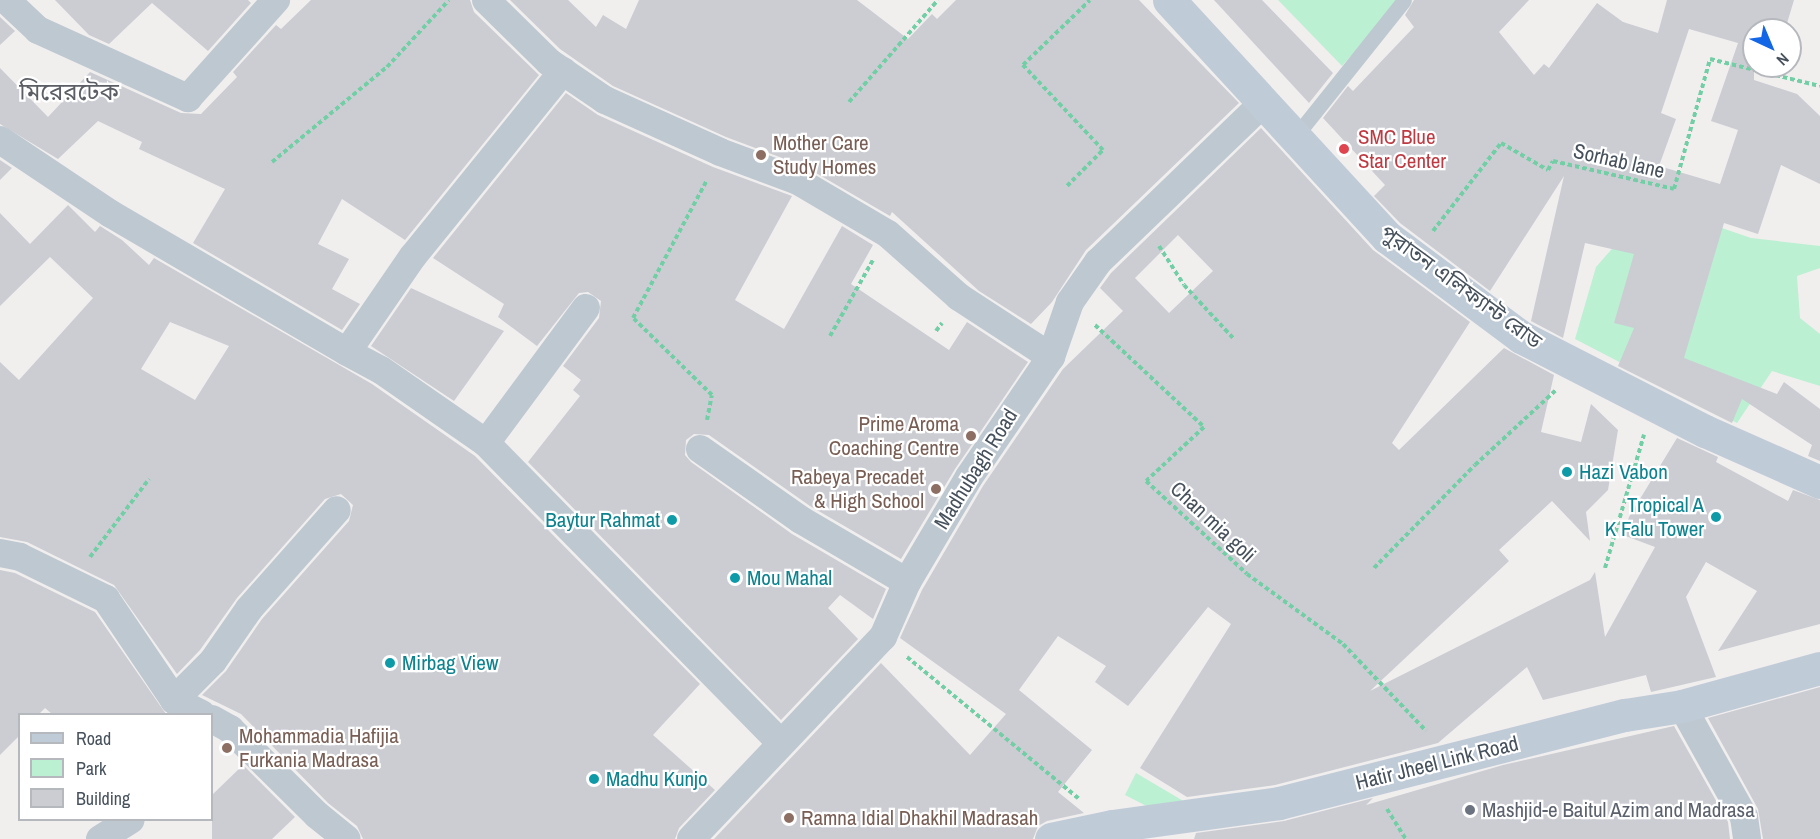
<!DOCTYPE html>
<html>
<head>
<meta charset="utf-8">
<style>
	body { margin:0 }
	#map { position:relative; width:1820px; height:839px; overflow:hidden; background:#f1eeee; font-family:"Archivo Narrow","Noto Sans Bengali",sans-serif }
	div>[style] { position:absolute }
	.green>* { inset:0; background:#bbf0d2 }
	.building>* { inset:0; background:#cbcdd3 }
	.path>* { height:4px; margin-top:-2px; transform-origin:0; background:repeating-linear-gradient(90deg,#72cfa5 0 4.5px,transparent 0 7.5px) }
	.lane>* { height:15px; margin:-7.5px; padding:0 7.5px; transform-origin:7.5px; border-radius:7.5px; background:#bec8d1 }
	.street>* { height:28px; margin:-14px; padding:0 14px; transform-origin:14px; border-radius:14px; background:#bec8d1 }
	.secondary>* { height:33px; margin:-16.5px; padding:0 16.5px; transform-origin:16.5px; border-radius:16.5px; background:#c0cbd8 }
	.dots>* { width:16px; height:16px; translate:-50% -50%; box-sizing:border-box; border:3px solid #fff; border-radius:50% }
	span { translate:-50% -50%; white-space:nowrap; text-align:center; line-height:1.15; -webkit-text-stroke:4.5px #fff; paint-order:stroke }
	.health-label { font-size:21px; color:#be3a42 }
	.left { translate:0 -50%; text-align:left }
	.education-label { font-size:21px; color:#785e54 }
	.right { translate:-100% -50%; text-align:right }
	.street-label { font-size:21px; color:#46515c }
	.culture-label { font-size:21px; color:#0d838f }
	.worship-label { font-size:21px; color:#5b616d }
	.quarter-label { font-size:24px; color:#5b5e64 }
	.legend { position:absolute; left:18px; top:713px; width:195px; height:108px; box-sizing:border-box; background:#fff; border:2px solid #b5b9be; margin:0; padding:8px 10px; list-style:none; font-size:18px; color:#46515c }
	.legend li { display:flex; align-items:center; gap:12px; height:30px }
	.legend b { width:30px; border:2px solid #b5b9be }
	.north { position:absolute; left:1742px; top:18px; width:60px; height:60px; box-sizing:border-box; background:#fff; border:2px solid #b5b9be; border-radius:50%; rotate:136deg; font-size:16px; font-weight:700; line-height:24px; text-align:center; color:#46515c }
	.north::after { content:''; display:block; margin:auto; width:21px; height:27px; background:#1366e6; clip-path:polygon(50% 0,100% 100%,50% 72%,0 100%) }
</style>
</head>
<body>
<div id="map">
	<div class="green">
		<i style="clip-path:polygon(1278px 0,1400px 0,1342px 66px)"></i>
		<i style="clip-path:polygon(1690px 217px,1751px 238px,1820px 246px,1820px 268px,1797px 276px,1800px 318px,1820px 334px,1820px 386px,1772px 371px,1737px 423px,1575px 339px,1596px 267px,1617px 243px)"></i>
		<i style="clip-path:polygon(1136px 773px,1185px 802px,1170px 818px,1125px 795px)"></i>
	</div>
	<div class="building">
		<i style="clip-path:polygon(55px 0,248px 0,251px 3px,208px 51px,152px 3px,109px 44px,89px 35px)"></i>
		<i style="clip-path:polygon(311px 0,470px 0,474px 12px,539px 75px,405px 240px,342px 199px,318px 244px,349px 259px,332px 289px,360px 304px,342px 330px,193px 243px,225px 189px,139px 149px,142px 142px,98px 121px,58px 159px,0 124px,0 68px,48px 117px,90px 72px,181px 113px,201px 114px,237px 77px,233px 72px,276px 25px,281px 29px)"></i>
		<i style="clip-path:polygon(510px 0,568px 0,596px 27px,603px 15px,626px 29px,639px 0,857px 0,908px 39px,932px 14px,937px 19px,956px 0,1139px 0,1239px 103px,1086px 250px,1052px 302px,1031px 324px,979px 291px,892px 212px,890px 216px,804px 166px,726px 137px,613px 86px,560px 49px)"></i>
		<i style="clip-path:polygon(1214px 0,1262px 0,1333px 73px,1309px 103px)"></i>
		<i style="clip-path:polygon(evenodd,1414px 0,1529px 0,1499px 32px,1534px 75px,1544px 64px,1549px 68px,1597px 3px,1623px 22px,1658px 33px,1667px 0,1794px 0,1785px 30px,1754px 30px,1754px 80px,1797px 94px,1820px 116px,1820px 184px,1781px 165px,1758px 234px,1724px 223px,1684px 358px,1777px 394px,1784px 382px,1820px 409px,1820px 461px,1808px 456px,1812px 445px,1742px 399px,1732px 423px,1618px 366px,1634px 328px,1614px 323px,1634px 254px,1585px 243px,1563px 338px,1531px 321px,1564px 176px,1490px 291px,1400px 223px,1374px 196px,1385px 185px,1323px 118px,1348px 86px,1353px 91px,1414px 27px,1405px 15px,1414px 0,1689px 29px,1738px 43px,1711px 121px,1738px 130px,1720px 184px,1659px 166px,1676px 119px,1661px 113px,1689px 29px)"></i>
		<i style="clip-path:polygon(0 17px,15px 31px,0 45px)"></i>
		<i style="clip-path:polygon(566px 93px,598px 115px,713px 167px,792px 196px,735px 300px,784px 329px,842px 226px,873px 245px,851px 284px,949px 350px,967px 322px,1028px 362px,955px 469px,901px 559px,810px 506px,709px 435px,694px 434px,686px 440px,685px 455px,691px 462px,792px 534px,886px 589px,873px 619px,840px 595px,828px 608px,858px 639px,781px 720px,528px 462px,580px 396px,573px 390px,581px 380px,563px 366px,599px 318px,601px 301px,588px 292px,579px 293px,537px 346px,498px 317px,504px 304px,433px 258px)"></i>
		<i style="clip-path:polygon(evenodd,1261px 128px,1373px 250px,1470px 322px,1392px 443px,1399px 450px,1504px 348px,1554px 375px,1541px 432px,1581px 442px,1591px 404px,1618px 430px,1608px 490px,1586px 512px,1590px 541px,1552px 501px,1499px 550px,1509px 561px,1370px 691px,1590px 580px,1595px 572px,1605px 637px,1655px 547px,1623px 535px,1629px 517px,1677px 438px,1718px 457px,1716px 462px,1788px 501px,1793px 490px,1820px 500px,1820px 624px,1718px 651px,1757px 591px,1706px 562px,1686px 597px,1716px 677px,1651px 692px,1646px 675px,1543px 700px,1527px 667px,1438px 743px,1275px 785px,1187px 797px,1140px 768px,1231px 624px,1208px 607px,1128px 706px,1095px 682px,1106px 666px,1058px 636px,1019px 690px,1092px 750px,1058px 792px,1084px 813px,1047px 821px,1038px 826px,1033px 839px,714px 839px,881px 663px,970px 755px,1006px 714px,900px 638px,922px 590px,983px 486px,1063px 369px,1123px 311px,1100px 288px,1111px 273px,1261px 128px,1178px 235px,1213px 271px,1169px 313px,1135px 278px,1178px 235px)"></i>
		<i style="clip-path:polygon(0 160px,12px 168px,0 180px)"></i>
		<i style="clip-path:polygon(evenodd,68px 205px,95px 232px,100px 226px,122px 240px,149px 265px,154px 258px,372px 384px,475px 456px,700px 684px,653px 735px,715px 790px,679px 828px,675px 839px,363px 839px,357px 826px,328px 803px,241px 714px,202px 695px,226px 671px,262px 619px,349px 521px,353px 505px,341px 494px,325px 499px,237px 598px,200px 650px,177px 674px,114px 585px,27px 542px,0 537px,0 362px,19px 380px,93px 298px,50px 257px,0 306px,0 213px,30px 244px,68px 205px,170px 322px,229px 346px,195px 400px,141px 369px,170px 322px)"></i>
		<i style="clip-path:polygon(411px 288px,504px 331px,454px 401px,371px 346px)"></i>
		<i style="clip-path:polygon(0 570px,15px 573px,95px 612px,166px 714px,52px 714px,45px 708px,39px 714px,20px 714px,20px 735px,0 755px)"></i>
		<i style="clip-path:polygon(1820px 687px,1820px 839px,1763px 839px,1758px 809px,1708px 718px)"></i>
		<i style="clip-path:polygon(1674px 726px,1728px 822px,1730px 839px,1194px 839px,1196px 833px,1284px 821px,1373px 798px,1366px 805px,1503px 765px)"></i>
		<i style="clip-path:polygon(243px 765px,295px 817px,272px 839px,212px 839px,212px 795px)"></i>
	</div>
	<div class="path">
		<i style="left:849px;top:102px;width:135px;rotate:-48.9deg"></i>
		<i style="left:272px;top:162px;width:149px;rotate:-39.6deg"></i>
		<i style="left:387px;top:67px;width:91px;rotate:-47.2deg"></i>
		<i style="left:1067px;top:186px;width:51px;rotate:-45deg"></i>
		<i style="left:1103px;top:150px;width:117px;rotate:-133.3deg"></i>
		<i style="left:1023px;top:65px;width:93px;rotate:-44.1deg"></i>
		<i style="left:1433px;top:231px;width:111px;rotate:-52.3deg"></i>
		<i style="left:1501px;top:143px;width:54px;rotate:29.9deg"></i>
		<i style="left:1548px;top:170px;width:10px;rotate:-61deg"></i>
		<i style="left:1553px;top:161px;width:124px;rotate:13deg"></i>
		<i style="left:1674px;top:189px;width:135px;rotate:-74.5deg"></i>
		<i style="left:1710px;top:59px;width:113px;rotate:13.8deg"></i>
		<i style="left:1159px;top:246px;width:46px;rotate:57.3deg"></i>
		<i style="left:1184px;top:285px;width:72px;rotate:47.2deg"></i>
		<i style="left:1095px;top:325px;width:149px;rotate:43.1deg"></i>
		<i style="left:1204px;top:427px;width:79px;rotate:137deg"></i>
		<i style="left:1146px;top:481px;width:137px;rotate:42.6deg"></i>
		<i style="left:1247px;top:574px;width:119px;rotate:36.1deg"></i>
		<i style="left:1343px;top:644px;width:120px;rotate:46.3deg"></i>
		<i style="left:936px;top:331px;width:10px;rotate:-53deg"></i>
		<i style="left:830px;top:336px;width:87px;rotate:-60.5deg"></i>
		<i style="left:707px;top:420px;width:25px;rotate:-79deg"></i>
		<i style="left:712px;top:395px;width:110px;rotate:-135.7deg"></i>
		<i style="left:633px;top:318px;width:157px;rotate:-61.8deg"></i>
		<i style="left:90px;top:557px;width:98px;rotate:-52.9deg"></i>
		<i style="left:1374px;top:568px;width:144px;rotate:-45.6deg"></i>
		<i style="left:1475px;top:465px;width:110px;rotate:-42.8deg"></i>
		<i style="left:1605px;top:568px;width:139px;rotate:-73.7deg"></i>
		<i style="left:907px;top:657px;width:223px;rotate:39.5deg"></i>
		<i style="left:1387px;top:809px;width:36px;rotate:58deg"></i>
	</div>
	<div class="lane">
		<i style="left:1294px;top:138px;width:176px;rotate:-51.4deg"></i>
	</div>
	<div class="street">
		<i style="left:6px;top:0;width:44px;rotate:43.2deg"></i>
		<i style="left:38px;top:30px;width:165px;rotate:24.4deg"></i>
		<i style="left:188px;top:98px;width:132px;rotate:-48.1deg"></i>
		<i style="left:486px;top:0;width:88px;rotate:44.5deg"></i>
		<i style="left:549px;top:62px;width:68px;rotate:34.2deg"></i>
		<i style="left:605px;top:100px;width:126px;rotate:24.3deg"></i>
		<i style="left:720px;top:152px;width:83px;rotate:20.4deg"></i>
		<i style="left:798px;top:181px;width:104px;rotate:30.5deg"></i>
		<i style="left:888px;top:234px;width:95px;rotate:41.6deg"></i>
		<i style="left:959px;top:297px;width:110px;rotate:33.1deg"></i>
		<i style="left:563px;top:71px;width:238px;rotate:129deg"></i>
		<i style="left:413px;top:256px;width:116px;rotate:124.5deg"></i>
		<i style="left:347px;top:352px;width:38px;rotate:28deg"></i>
		<i style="left:381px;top:370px;width:128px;rotate:34.8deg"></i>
		<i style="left:486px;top:443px;width:421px;rotate:45.5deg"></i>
		<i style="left:0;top:140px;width:133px;rotate:33.7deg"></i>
		<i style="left:111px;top:214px;width:273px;rotate:30.3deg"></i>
		<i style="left:486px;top:443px;width:168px;rotate:-53.5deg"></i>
		<i style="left:700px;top:449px;width:123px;rotate:35.1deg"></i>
		<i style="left:801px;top:520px;width:123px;rotate:30.3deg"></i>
		<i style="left:0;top:553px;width:20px;rotate:11deg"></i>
		<i style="left:20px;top:557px;width:96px;rotate:26deg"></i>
		<i style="left:106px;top:599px;width:122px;rotate:56deg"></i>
		<i style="left:174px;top:700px;width:31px;rotate:27deg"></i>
		<i style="left:174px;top:700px;width:55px;rotate:-45deg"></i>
		<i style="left:213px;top:661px;width:63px;rotate:-55.3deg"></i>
		<i style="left:249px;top:609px;width:132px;rotate:-48.4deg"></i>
		<i style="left:1682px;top:706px;width:127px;rotate:60.8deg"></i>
		<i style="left:1744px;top:817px;width:22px;rotate:82deg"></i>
		<i style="left:212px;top:719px;width:21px;rotate:29deg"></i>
		<i style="left:230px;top:729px;width:122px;rotate:44.7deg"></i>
		<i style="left:317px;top:815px;width:38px;rotate:39deg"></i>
		<i style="left:100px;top:839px;width:36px;rotate:-32deg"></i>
		<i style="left:691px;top:839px;width:279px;rotate:-46.5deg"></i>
		<i style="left:883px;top:637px;width:60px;rotate:-66.4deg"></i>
		<i style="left:907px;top:582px;width:122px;rotate:-59.4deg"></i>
		<i style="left:969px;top:477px;width:145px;rotate:-55.7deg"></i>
		<i style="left:1051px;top:357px;width:58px;rotate:-70.9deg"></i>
		<i style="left:1070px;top:302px;width:49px;rotate:-55deg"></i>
		<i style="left:1098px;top:262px;width:229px;rotate:-43.9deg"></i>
	</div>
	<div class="secondary">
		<i style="left:1169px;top:0;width:322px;rotate:47.4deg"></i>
		<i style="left:1387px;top:237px;width:167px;rotate:36.7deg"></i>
		<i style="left:1521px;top:337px;width:207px;rotate:27.1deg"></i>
		<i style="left:1705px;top:431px;width:126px;rotate:23.9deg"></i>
		<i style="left:1051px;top:839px;width:62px;rotate:-12deg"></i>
		<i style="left:1112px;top:826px;width:169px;rotate:-7.8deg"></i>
		<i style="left:1279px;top:803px;width:357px;rotate:-14.3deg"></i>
		<i style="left:1625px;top:715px;width:58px;rotate:-9deg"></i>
		<i style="left:1682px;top:706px;width:143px;rotate:-15.4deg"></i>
	</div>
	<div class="dots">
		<i style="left:1344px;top:149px;background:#e0444e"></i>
		<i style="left:761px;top:155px;background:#8d6e63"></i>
		<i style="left:971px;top:436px;background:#8d6e63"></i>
		<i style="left:1567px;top:472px;background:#0f9aa8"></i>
		<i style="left:936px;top:489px;background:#8d6e63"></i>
		<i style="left:1716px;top:517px;background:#0f9aa8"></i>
		<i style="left:672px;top:520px;background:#0f9aa8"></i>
		<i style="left:735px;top:578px;background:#0f9aa8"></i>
		<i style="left:390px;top:663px;background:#0f9aa8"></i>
		<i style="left:227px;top:748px;background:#8d6e63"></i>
		<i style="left:594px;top:779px;background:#0f9aa8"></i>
		<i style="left:1470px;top:810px;background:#6b7280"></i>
		<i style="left:789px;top:818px;background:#8d6e63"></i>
	</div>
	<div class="health-label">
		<span class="left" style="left:1358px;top:149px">SMC Blue<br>Star Center</span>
	</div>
	<div class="education-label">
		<span class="left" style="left:773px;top:155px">Mother Care<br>Study Homes</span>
		<span class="right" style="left:959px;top:436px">Prime Aroma<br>Coaching Centre</span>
		<span class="right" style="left:924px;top:489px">Rabeya Precadet<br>&amp; High School</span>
		<span class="left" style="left:239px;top:748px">Mohammadia Hafijia<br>Furkania Madrasa</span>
		<span class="left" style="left:801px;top:818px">Ramna Idial Dhakhil Madrasah</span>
	</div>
	<div class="street-label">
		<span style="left:1619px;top:161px;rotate:13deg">Sorhab lane</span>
		<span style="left:1461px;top:287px;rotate:36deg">পুরাতন এলিফ্যান্ট রোড</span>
		<span style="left:976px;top:469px;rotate:-58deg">Madhubagh Road</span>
		<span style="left:1213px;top:522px;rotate:43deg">Chan mia goli</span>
		<span style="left:1437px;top:763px;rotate:-14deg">Hatir Jheel Link Road</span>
	</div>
	<div class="culture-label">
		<span class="left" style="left:1579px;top:472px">Hazi Vabon</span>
		<span class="right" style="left:1704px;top:517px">Tropical A<br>K Falu Tower</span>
		<span class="right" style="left:660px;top:520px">Baytur Rahmat</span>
		<span class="left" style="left:747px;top:578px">Mou Mahal</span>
		<span class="left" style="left:402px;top:663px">Mirbag View</span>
		<span class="left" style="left:606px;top:779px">Madhu Kunjo</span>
	</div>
	<div class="worship-label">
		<span class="left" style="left:1482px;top:810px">Mashjid-e Baitul Azim and Madrasa</span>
	</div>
	<div class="quarter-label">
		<span style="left:69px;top:92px">মিরেরটেক</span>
	</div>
	<ul class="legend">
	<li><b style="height:8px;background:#c0cbd8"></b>Road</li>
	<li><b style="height:16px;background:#bbf0d2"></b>Park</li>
	<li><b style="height:16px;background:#cbcdd3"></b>Building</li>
	</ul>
	<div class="north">N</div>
</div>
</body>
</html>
